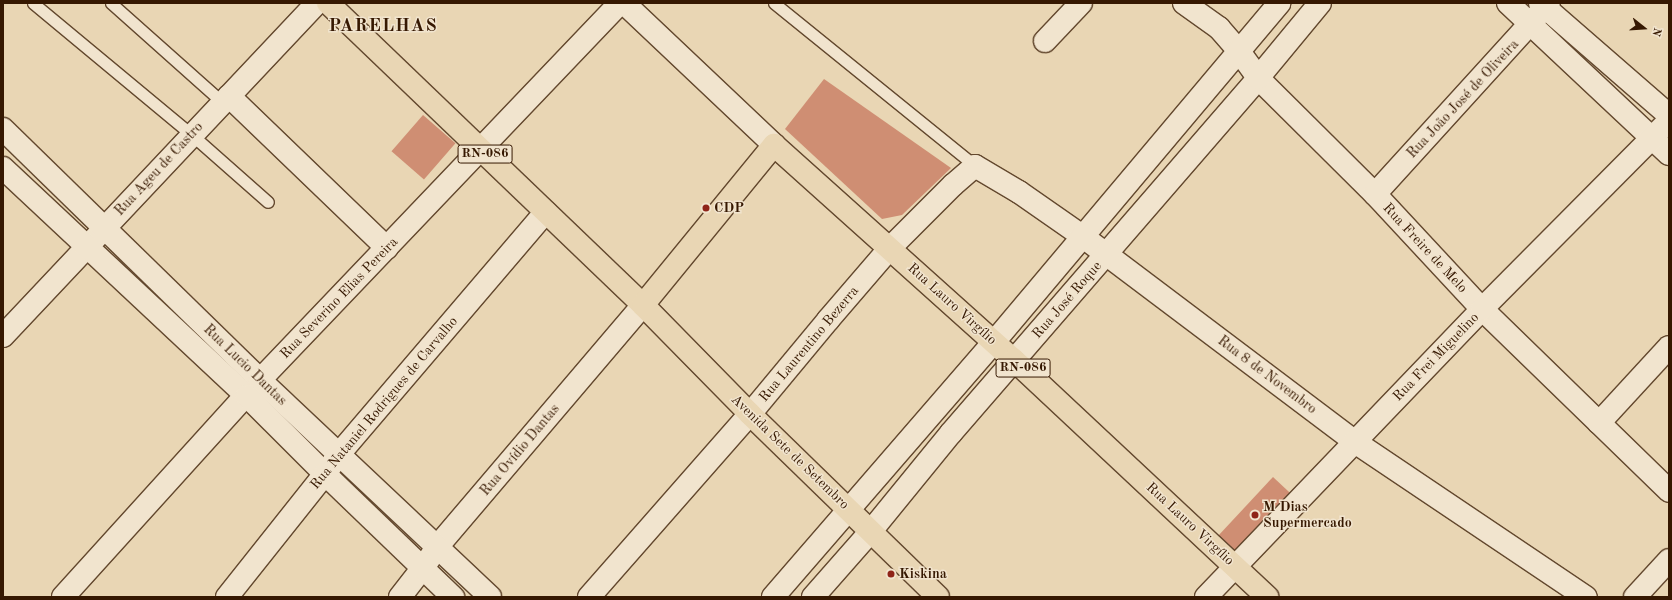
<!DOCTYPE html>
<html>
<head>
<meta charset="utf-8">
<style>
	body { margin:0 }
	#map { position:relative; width:1672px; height:600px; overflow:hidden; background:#e9d6b4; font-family:"Old Standard TT",serif }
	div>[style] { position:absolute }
	.building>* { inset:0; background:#cf8e73; transform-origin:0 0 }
	.roads { filter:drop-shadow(1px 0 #63482e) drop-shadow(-1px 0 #63482e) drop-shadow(0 1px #63482e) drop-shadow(0 -1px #63482e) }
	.service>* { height:11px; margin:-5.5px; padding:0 5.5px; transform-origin:5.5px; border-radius:5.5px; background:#f1e4ce }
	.minor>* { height:22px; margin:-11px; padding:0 11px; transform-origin:11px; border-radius:11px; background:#f1e4ce }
	.tertiary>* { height:22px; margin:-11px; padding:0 11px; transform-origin:11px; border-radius:11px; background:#f1e4ce }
	.primary>* { height:22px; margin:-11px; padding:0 11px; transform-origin:11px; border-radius:11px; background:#e9d6b4 }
	.dots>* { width:11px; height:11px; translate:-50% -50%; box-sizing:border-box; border:2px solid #f1e4ce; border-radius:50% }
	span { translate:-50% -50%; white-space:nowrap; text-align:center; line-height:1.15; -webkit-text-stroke:3px #f1e4ce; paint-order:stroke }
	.shield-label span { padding:1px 3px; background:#f1e4ce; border:1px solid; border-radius:3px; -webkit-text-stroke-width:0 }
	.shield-label { font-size:13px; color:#361801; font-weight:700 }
	.street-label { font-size:14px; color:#361801 }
	.poi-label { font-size:14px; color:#361801; font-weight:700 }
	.left { translate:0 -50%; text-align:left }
	.district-label { font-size:18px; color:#361801; font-weight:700; letter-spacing:1px }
	.frame { position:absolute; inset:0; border:4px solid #361801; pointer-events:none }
	.north { position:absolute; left:1624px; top:8px; width:40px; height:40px; -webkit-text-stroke:3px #f1e4ce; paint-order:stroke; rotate:107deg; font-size:11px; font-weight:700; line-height:16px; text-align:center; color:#361801 }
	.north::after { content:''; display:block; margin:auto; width:14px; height:18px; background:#361801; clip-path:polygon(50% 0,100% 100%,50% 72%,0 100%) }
</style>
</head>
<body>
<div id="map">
	<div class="building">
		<i style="clip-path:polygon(824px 79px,951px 168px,902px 215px,882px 219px,785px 129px)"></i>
		<i style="left:423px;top:115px;width:43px;height:48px;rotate:41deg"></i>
		<i style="left:1273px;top:477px;width:26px;height:81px;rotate:43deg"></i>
	</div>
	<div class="roads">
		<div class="service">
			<i style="left:33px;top:3px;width:207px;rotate:39.7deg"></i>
			<i style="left:192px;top:135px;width:101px;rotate:41.4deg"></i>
			<i style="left:111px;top:3px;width:149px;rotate:41.7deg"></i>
			<i style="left:774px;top:3px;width:259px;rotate:39deg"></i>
		</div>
		<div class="minor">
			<i style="left:624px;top:3px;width:207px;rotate:43.4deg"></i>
			<i style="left:1184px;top:3px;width:43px;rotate:35.5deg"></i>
			<i style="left:1219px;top:28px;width:29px;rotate:49deg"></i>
			<i style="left:1238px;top:50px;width:34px;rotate:54deg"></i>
			<i style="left:1258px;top:78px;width:165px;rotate:44.8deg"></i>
			<i style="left:1375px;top:194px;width:157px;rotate:47.1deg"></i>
			<i style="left:1482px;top:309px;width:261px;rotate:44.2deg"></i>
			<i style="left:1508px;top:3px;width:221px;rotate:43.2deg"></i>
			<i style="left:1540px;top:3px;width:171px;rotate:41deg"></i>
			<i style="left:1045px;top:41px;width:52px;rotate:-46.5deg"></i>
			<i style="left:229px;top:96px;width:219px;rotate:43.9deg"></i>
			<i style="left:1375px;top:194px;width:258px;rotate:-47.7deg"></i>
			<i style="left:3px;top:336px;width:458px;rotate:-46.7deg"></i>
			<i style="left:1599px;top:423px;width:103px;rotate:-47.4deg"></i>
			<i style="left:63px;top:597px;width:293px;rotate:-47.8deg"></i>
			<i style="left:260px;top:380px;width:521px;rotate:-46.32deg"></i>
			<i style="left:227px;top:597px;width:157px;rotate:-51.5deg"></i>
			<i style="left:325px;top:474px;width:24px;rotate:-55deg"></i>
			<i style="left:339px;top:454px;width:318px;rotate:-49.5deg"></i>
			<i style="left:400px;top:597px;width:37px;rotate:-52deg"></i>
			<i style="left:423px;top:568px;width:25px;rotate:-56deg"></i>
			<i style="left:437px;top:547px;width:318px;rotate:-49.6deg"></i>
			<i style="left:589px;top:597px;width:244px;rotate:-48.7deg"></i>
			<i style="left:750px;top:414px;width:122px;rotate:-50.3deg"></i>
			<i style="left:828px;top:320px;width:95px;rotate:-49.3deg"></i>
			<i style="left:890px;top:248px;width:89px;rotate:-45deg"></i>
			<i style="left:953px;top:185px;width:29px;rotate:-41deg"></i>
			<i style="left:975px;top:166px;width:51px;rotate:30.6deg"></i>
			<i style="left:1019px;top:192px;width:77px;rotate:34.9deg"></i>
			<i style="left:1082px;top:236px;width:342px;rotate:37deg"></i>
			<i style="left:1355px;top:442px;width:278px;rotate:33.9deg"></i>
			<i style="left:1206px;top:597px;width:399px;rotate:-46.2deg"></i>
			<i style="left:1482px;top:309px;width:265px;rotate:-45.2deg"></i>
			<i style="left:1635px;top:597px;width:50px;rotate:-47.4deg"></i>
		</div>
		<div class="tertiary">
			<i style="left:3px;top:129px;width:359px;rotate:44.3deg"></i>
			<i style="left:260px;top:380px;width:316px;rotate:43.3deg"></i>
			<i style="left:3px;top:168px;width:334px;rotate:43.1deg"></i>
			<i style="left:247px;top:396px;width:110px;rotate:45deg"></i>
			<i style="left:325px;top:474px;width:178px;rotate:43.9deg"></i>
			<i style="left:773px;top:597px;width:337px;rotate:-49.1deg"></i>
			<i style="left:994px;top:342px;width:443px;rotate:-49.9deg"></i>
			<i style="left:813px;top:597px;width:88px;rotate:-48.7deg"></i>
			<i style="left:871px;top:531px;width:127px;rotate:-50.8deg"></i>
			<i style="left:951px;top:433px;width:469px;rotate:-49.1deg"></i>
			<i style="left:1258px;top:78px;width:97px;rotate:-50.4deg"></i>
		</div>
		<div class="primary">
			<i style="left:328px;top:3px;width:436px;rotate:43.8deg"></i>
			<i style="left:643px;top:305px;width:153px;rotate:45.5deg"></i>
			<i style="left:750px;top:414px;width:262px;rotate:44.2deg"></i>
			<i style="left:643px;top:305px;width:207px;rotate:-50.7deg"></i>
			<i style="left:774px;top:145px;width:322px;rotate:41.9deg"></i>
			<i style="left:1014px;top:360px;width:347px;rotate:43.1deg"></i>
		</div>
	</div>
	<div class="dots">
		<i style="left:706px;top:208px;background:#8f2418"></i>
		<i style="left:1255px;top:515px;background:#8f2418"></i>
		<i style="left:891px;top:574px;background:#8f2418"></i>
	</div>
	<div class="shield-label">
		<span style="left:485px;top:154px">RN-086</span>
		<span style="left:1023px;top:368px">RN-086</span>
	</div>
	<div class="street-label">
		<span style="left:1463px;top:99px;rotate:-47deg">Rua João José de Oliveira</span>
		<span style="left:159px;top:169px;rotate:-47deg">Rua Ageu de Castro</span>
		<span style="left:1425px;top:248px;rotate:47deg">Rua Freire de Melo</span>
		<span style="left:339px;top:298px;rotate:-46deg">Rua Severino Elias Pereira</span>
		<span style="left:1067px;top:300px;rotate:-49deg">Rua José Roque</span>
		<span style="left:952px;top:304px;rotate:42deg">Rua Lauro Virgílio</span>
		<span style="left:809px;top:344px;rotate:-50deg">Rua Laurentino Bezerra</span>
		<span style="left:1436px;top:357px;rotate:-46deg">Rua Frei Miguelino</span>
		<span style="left:245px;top:365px;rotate:44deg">Rua Lucio Dantas</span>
		<span style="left:1267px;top:375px;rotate:37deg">Rua 8 de Novembro</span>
		<span style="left:384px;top:403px;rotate:-50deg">Rua Nataniel Rodrigues de Carvalho</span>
		<span style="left:520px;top:450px;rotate:-50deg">Rua Ovídio Dantas</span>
		<span style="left:790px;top:452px;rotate:44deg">Avenida Sete de Setembro</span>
		<span style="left:1190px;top:524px;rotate:43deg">Rua Lauro Virgílio</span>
	</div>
	<div class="poi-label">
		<span class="left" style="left:714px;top:208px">CDP</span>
		<span class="left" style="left:1263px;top:515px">M Dias<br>Supermercado</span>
		<span class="left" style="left:899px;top:574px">Kiskina</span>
	</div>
	<div class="district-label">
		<span style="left:383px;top:26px">PARELHAS</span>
	</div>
	<div class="frame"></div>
	<div class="north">N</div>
</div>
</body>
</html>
